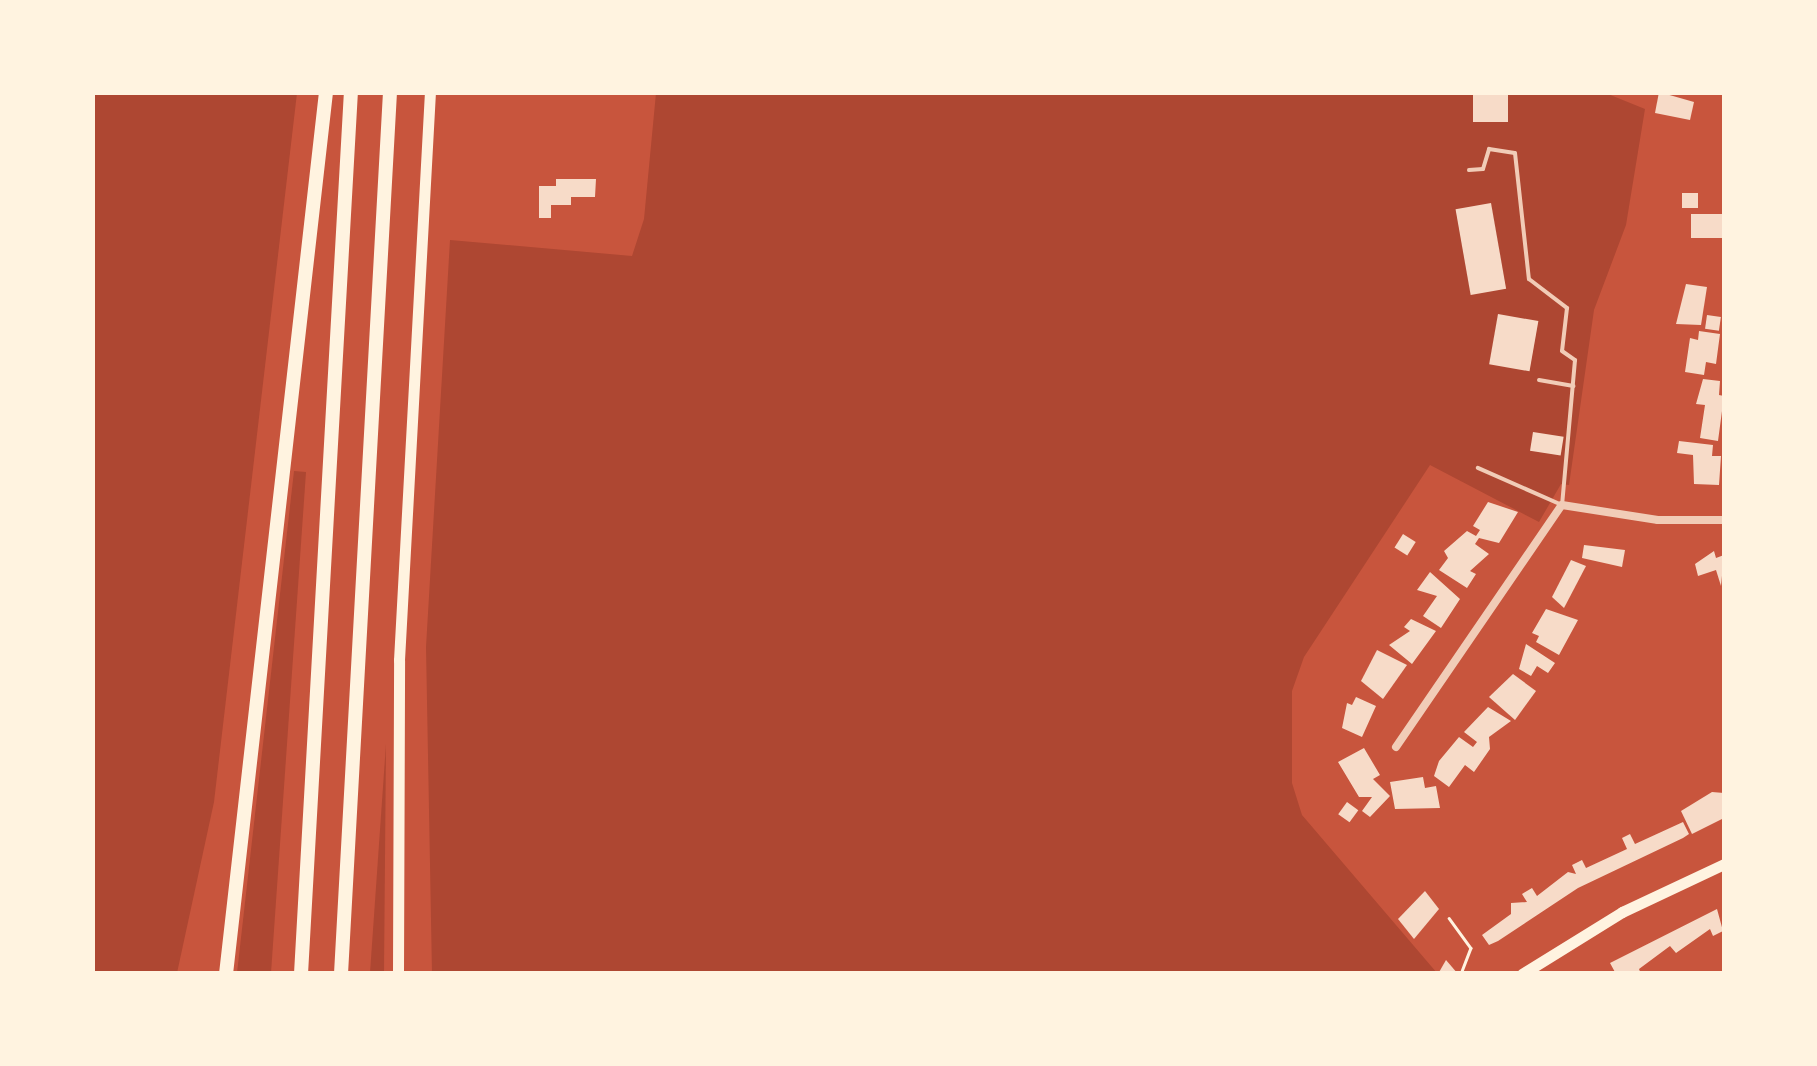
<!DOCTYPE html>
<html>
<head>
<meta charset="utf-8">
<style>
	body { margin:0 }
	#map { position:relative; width:1817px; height:1066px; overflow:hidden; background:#c8553d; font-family:Raleway,sans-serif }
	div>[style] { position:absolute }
	.green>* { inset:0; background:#ae4732 }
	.building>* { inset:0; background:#f7dbc8; transform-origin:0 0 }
	.path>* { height:2.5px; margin:-1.25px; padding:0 1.25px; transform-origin:1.25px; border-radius:1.25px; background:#fff3e0 }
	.service>* { height:4px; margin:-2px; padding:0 2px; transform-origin:2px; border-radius:2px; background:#f1ccb7 }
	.minor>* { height:8px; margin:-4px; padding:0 4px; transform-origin:4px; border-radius:4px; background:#f1ccb7 }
	.secondary>* { height:11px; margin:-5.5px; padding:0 5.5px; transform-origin:5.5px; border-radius:5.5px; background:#fff3e0 }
	.motorway>* { height:14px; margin:-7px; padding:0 7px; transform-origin:7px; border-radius:7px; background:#fff3e0 }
	span { translate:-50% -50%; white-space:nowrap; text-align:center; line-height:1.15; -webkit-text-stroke:9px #fff3e0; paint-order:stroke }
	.frame { position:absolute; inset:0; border:95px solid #fff3e0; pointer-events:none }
</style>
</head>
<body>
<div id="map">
	<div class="green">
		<i style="clip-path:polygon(1603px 92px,1645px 109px,1626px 225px,1594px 310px,1569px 485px,1561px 484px,1539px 522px,1430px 465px,1304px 657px,1292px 691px,1292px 783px,1302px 815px,1437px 973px,432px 974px,426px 647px,450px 240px,632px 256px,644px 219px,656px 93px)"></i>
		<i style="clip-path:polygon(92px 93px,297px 93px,214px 802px,177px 973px,93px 973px)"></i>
		<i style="clip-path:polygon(294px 471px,306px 472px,271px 973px,237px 973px)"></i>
		<i style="clip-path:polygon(386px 744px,384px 973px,370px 973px)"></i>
	</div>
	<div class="building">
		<i style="left:1473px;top:92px;width:35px;height:30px"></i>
		<i style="clip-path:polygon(1659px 92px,1694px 102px,1690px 120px,1655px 113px)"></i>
		<i style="clip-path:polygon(556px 179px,596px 179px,595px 197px,571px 197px,571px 205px,551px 205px,551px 218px,539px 218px,539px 186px,556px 186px)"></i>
		<i style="left:1682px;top:193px;width:16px;height:15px"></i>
		<i style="left:1491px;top:203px;width:87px;height:36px;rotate:80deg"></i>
		<i style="left:1691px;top:214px;width:33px;height:24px"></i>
		<i style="clip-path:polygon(1686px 284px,1707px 287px,1701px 325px,1676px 324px)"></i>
		<i style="left:1498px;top:314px;width:41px;height:51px;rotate:10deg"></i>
		<i style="left:1707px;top:315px;width:14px;height:14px;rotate:8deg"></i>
		<i style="clip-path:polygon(1699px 331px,1720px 334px,1716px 364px,1706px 362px,1704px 375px,1685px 372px,1690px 338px,1698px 340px)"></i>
		<i style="clip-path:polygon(1703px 379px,1720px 381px,1719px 395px,1724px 396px,1718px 441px,1700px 438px,1705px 405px,1696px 404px)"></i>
		<i style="left:1533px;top:432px;width:31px;height:19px;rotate:9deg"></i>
		<i style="clip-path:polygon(1679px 441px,1713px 445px,1712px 456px,1721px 456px,1719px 485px,1694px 484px,1693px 455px,1677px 453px)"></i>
		<i style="clip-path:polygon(1488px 502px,1518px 512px,1499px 543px,1479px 538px,1475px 544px,1489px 554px,1470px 571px,1476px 574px,1467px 588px,1439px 570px,1448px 558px,1444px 551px,1467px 531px,1476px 536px,1480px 530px,1473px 526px)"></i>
		<i style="left:1403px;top:534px;width:15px;height:16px;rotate:32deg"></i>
		<i style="clip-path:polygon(1584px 545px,1625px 550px,1622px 567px,1582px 558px)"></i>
		<i style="clip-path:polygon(1714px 551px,1716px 558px,1724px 555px,1721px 586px,1716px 570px,1698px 576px,1695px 564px)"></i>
		<i style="clip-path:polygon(1571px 560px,1586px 566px,1564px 608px,1552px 597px)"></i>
		<i style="clip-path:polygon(1430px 572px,1460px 599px,1441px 628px,1423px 616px,1437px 596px,1417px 590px)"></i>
		<i style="clip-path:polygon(1546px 609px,1578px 620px,1559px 655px,1536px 642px,1539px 636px,1532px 633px)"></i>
		<i style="clip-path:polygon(1411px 619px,1436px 631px,1412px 664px,1389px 645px,1410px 631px,1404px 627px)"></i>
		<i style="clip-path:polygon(1526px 644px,1555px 663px,1548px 673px,1537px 666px,1531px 676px,1519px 669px)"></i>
		<i style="clip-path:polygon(1377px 650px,1407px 665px,1383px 699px,1361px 681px)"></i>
		<i style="clip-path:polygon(1513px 674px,1536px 691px,1515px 720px,1489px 697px)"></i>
		<i style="clip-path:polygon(1356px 697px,1376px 706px,1362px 737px,1342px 728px,1347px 703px,1352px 705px)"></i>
		<i style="clip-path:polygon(1488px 707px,1511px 721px,1489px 737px,1490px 749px,1474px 772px,1465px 765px,1449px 787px,1434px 776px,1439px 761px,1459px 737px,1473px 747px,1477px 742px,1464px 732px)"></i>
		<i style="clip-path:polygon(1364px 748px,1380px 775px,1373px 779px,1390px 796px,1370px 817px,1362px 811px,1372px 797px,1359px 797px,1338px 762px)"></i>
		<i style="clip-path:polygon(1423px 777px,1425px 788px,1436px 786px,1440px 808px,1395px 809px,1390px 782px)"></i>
		<i style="clip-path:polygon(1712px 792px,1724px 793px,1724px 818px,1692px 834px,1681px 811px)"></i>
		<i style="left:1347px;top:802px;width:14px;height:15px;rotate:36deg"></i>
		<i style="clip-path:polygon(1683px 822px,1689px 834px,1683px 838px,1578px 888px,1498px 941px,1489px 945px,1482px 935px,1511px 914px,1511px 903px,1527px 902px,1522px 894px,1532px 888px,1537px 896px,1568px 872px,1576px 874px,1572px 865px,1582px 860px,1586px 868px,1627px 849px,1622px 838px,1630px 834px,1635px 844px)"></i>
		<i style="clip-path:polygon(1425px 891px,1439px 909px,1414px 939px,1398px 919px)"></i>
		<i style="clip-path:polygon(1717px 909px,1723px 931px,1713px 936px,1710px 929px,1676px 953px,1670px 946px,1639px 969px,1641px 974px,1616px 974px,1610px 963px)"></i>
		<i style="clip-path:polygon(1446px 960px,1458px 974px,1438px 974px)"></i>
	</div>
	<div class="path">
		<i style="left:1449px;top:918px;width:37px;rotate:54deg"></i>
		<i style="left:1471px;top:948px;width:28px;rotate:111deg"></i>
	</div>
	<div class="service">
		<i style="left:1469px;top:170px;width:14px;rotate:-4deg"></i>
		<i style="left:1483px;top:169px;width:21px;rotate:-73deg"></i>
		<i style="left:1489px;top:149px;width:26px;rotate:9deg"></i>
		<i style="left:1515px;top:153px;width:127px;rotate:83.7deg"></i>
		<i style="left:1529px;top:279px;width:48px;rotate:37.3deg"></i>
		<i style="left:1567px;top:308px;width:43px;rotate:96.6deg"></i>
		<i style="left:1562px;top:351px;width:16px;rotate:35deg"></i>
		<i style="left:1575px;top:360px;width:146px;rotate:95.1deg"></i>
		<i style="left:1562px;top:505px;width:92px;rotate:-156.2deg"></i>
		<i style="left:1539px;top:380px;width:35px;rotate:10deg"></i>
	</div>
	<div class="minor">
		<i style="left:1396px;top:747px;width:293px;rotate:-55.6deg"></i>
		<i style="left:1562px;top:505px;width:97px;rotate:8.9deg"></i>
		<i style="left:1658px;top:520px;width:66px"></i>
	</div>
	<div class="secondary">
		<i style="left:398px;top:974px;width:314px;rotate:-89.8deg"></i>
		<i style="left:399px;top:660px;width:569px;rotate:-86.88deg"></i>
		<i style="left:1522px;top:974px;width:118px;rotate:-31.8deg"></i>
		<i style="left:1622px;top:912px;width:113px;rotate:-25.2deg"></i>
	</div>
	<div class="motorway">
		<i style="left:226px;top:974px;width:888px;rotate:-83.53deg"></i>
		<i style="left:301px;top:974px;width:883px;rotate:-86.76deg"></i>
		<i style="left:341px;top:974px;width:883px;rotate:-86.82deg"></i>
	</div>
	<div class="frame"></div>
</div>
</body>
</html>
